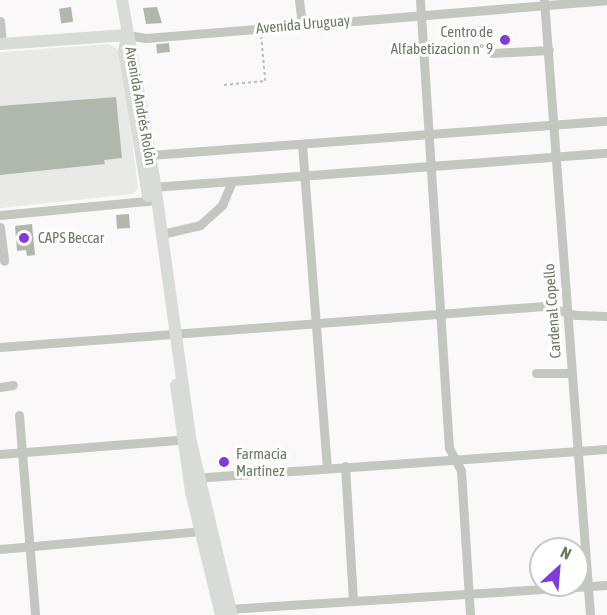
<!DOCTYPE html>
<html>
<head>
<meta charset="utf-8">
<style>
	body { margin:0 }
	#map { position:relative; width:607px; height:615px; overflow:hidden; background:#faf8f9; font-family:"Asap Condensed",sans-serif }
	div>[style] { position:absolute }
	.built>* { inset:0; background:#e9e9e7 }
	.building>* { inset:0; background:#afb8ab; transform-origin:0 0 }
	.path>* { height:1.5px; margin-top:-0.75px; transform-origin:0; background:repeating-linear-gradient(90deg,#babeb8 0 3px,transparent 0 6px) }
	.minor>* { height:9px; margin:-4.5px; padding:0 4.5px; transform-origin:4.5px; border-radius:4.5px; background:#c2c7bf }
	.major>* { height:12px; margin:-6px; padding:0 6px; transform-origin:6px; border-radius:6px; background:#d8dcd6 }
	.dots>* { width:16px; height:16px; translate:-50% -50%; box-sizing:border-box; border:3px solid #fff; border-radius:50% }
	span { translate:-50% -50%; white-space:nowrap; text-align:center; line-height:1.15; -webkit-text-stroke:6px #fff; paint-order:stroke }
	.street-label { font-size:15px; color:#6a7b62 }
	.poi-label { font-size:15px; color:#6a7b62 }
	.right { translate:-100% -50%; text-align:right }
	.left { translate:0 -50%; text-align:left }
	.north { position:absolute; left:529px; top:537px; width:60px; height:60px; box-sizing:border-box; background:#fff; border:2px solid #c3cac0; border-radius:50%; rotate:26deg; font-size:16px; font-weight:700; line-height:24px; text-align:center; color:#6a7b62 }
	.north::after { content:''; display:block; margin:auto; width:21px; height:27px; background:#823ad8; clip-path:polygon(50% 0,100% 100%,50% 72%,0 100%) }
</style>
</head>
<body>
<div id="map">
	<div class="built">
		<i style="clip-path:polygon(109px 44px,121px 52px,138px 188px,133px 194px,0 208px,0 52px)"></i>
	</div>
	<div class="building">
		<i style="left:71px;top:7px;width:15px;height:12px;rotate:82deg"></i>
		<i style="clip-path:polygon(157px 7px,162px 23px,146px 24px,143px 8px)"></i>
		<i style="left:169px;top:43px;width:9px;height:13px;rotate:84deg"></i>
		<i style="clip-path:polygon(116px 97px,122px 158px,104px 160px,105px 164px,0 175px,0 106px)"></i>
		<i style="left:129px;top:214px;width:14px;height:13px;rotate:86deg"></i>
		<i style="clip-path:polygon(32px 224px,35px 255px,27px 256px,26px 250px,17px 251px,15px 226px)"></i>
	</div>
	<div class="path">
		<i style="left:224px;top:85px;width:41px;rotate:-5.6deg"></i>
		<i style="left:265px;top:81px;width:44px;rotate:-95.2deg"></i>
	</div>
	<div class="minor">
		<i style="left:299px;top:0;width:23px;rotate:83deg"></i>
		<i style="left:420px;top:0;width:449px;rotate:86.3deg"></i>
		<i style="left:449px;top:448px;width:26px;rotate:62deg"></i>
		<i style="left:461px;top:471px;width:144px;rotate:86.4deg"></i>
		<i style="left:544px;top:0;width:617px;rotate:85.72deg"></i>
		<i style="left:0;top:21px;width:23px;rotate:85deg"></i>
		<i style="left:127px;top:35px;width:19px;rotate:9deg"></i>
		<i style="left:146px;top:38px;width:463px;rotate:-4.7deg"></i>
		<i style="left:492px;top:53px;width:57px;rotate:-3deg"></i>
		<i style="left:302px;top:144px;width:324px;rotate:85.6deg"></i>
		<i style="left:150px;top:155px;width:458px;rotate:-4.3deg"></i>
		<i style="left:152px;top:187px;width:456px;rotate:-4.3deg"></i>
		<i style="left:0;top:215px;width:157px;rotate:-5.5deg"></i>
		<i style="left:0;top:227px;width:34px;rotate:83deg"></i>
		<i style="left:162px;top:234px;width:39px;rotate:-13deg"></i>
		<i style="left:200px;top:225px;width:30px;rotate:-42deg"></i>
		<i style="left:222px;top:205px;width:26px;rotate:-67deg"></i>
		<i style="left:0;top:347px;width:546px;rotate:-4.31deg"></i>
		<i style="left:544px;top:306px;width:33px;rotate:16deg"></i>
		<i style="left:576px;top:315px;width:31px;rotate:2deg"></i>
		<i style="left:536px;top:373px;width:35px"></i>
		<i style="left:0;top:387px;width:13px;rotate:-9deg"></i>
		<i style="left:19px;top:415px;width:201px;rotate:85.4deg"></i>
		<i style="left:0;top:454px;width:190px;rotate:-4.5deg"></i>
		<i style="left:345px;top:466px;width:133px;rotate:86.6deg"></i>
		<i style="left:193px;top:478px;width:415px;rotate:-4deg"></i>
		<i style="left:0;top:549px;width:201px;rotate:-5.1deg"></i>
		<i style="left:226px;top:609px;width:382px;rotate:-3.6deg"></i>
	</div>
	<div class="major">
		<i style="left:122px;top:0;width:180px;rotate:79.8deg"></i>
		<i style="left:154px;top:177px;width:263px;rotate:82.1deg"></i>
		<i style="left:190px;top:438px;width:182px;rotate:76.7deg"></i>
		<i style="left:127px;top:36px;width:15px;rotate:101deg"></i>
		<i style="left:124px;top:51px;width:147px;rotate:80.6deg"></i>
		<i style="left:0;top:44px;width:127px;rotate:-4.1deg"></i>
		<i style="left:176px;top:385px;width:108px;rotate:82deg"></i>
		<i style="left:191px;top:492px;width:127px;rotate:76.3deg"></i>
	</div>
	<div class="dots">
		<i style="left:505px;top:40px;background:#823ad8"></i>
		<i style="left:24px;top:238px;background:#823ad8"></i>
		<i style="left:224px;top:462px;background:#823ad8"></i>
	</div>
	<div class="street-label">
		<span style="left:303px;top:24px;rotate:-5deg">Avenida Uruguay</span>
		<span style="left:141px;top:106px;rotate:80deg">Avenida Andrés Rolón</span>
		<span style="left:552px;top:311px;rotate:-94deg">Cardenal Copello</span>
	</div>
	<div class="poi-label">
		<span class="right" style="left:493px;top:40px">Centro de<br>Alfabetizacion nº 9</span>
		<span class="left" style="left:38px;top:238px">CAPS Beccar</span>
		<span class="left" style="left:236px;top:462px">Farmacia<br>Martínez</span>
	</div>
	<div class="north">N</div>
</div>
</body>
</html>
